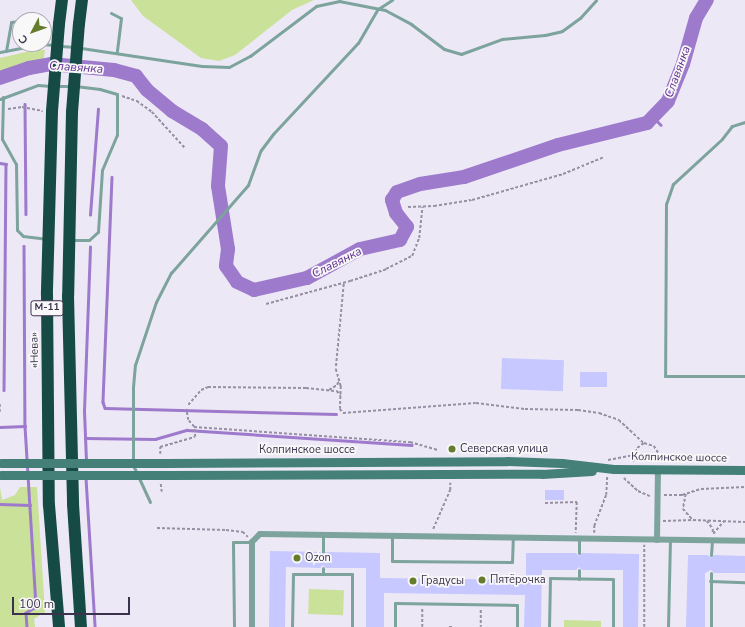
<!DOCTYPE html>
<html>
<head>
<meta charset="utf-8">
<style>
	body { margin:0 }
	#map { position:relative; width:745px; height:627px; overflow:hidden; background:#ede8f6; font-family:"Nunito Sans",sans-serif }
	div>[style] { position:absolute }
	.green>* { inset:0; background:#cae19a; transform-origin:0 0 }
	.stream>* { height:2.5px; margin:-1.25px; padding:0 1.25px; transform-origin:1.25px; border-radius:1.25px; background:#9e7acd }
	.river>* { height:14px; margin:-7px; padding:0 7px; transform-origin:7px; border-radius:7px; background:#9e7acd }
	.building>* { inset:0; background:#c6c8ff; transform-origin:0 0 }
	.path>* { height:1.5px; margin-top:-0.75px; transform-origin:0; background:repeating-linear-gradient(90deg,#9790a4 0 3px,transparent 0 5px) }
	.lane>* { height:3px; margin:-1.5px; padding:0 1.5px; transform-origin:1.5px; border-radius:1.5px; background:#7da39d }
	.street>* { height:6px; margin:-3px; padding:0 3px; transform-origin:3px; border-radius:3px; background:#7da39d }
	.secondary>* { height:9px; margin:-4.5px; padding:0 4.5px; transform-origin:4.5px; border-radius:4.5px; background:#448077 }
	.highway>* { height:12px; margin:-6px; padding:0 6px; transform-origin:6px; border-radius:6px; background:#154b44 }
	.secondary-bridge>* { height:9px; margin:-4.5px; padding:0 4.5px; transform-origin:4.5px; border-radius:4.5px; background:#448077 }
	.highway-bridge>* { height:12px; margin:-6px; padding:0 6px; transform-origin:6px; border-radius:6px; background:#154b44 }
	.dots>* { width:11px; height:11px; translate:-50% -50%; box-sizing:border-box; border:2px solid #f8f8f8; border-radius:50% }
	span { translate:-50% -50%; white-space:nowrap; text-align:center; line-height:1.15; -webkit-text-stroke:3.5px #f8f8f8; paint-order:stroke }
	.shield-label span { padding:1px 3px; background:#f8f8f8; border:1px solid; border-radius:3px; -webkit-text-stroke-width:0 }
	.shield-label { font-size:10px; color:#3d324d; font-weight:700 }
	.street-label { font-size:11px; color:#3d324d }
	.poi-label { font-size:11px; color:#3d324d }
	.left { translate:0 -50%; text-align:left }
	.water-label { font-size:12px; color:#5f2e91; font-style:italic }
	.north { position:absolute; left:12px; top:12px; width:40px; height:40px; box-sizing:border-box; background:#f8f8f8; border:1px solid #ada9b4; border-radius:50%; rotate:229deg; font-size:11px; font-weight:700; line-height:16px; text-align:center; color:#3d324d }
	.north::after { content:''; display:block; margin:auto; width:14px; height:18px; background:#667c2d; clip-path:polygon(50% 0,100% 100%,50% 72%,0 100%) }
	.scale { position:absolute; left:12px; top:597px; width:118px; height:18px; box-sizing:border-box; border:2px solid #3d324d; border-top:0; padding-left:5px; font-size:12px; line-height:14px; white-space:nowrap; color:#3d324d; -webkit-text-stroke:3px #f8f8f8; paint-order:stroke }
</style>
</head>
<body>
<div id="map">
	<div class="green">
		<i style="clip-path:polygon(131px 0,314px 0,292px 10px,235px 55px,219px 61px,201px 58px,143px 16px)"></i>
		<i style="clip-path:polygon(34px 50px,45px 50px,43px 64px,29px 65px,0 74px,0 58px)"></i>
		<i style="clip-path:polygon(0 487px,2px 500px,15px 495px,20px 487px,37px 487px,45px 612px,34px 619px,35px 627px,0 627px)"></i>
		<i style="left:309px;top:589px;width:35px;height:25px;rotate:2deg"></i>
		<i style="clip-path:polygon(564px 620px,601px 621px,601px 627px,564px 627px)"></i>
	</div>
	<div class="stream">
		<i style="left:25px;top:104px;width:110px;rotate:89.5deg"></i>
		<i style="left:653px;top:117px;width:11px;rotate:45deg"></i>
		<i style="left:0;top:163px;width:6px;rotate:9deg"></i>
		<i style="left:6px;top:164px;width:226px;rotate:90.5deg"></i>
		<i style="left:112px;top:177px;width:225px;rotate:92.3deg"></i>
		<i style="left:103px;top:402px;width:6px;rotate:72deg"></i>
		<i style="left:105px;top:408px;width:231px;rotate:1.5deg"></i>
		<i style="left:90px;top:215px;width:106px;rotate:-85.7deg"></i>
		<i style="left:24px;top:246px;width:180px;rotate:89.7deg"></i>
		<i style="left:25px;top:426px;width:181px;rotate:86.5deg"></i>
		<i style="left:36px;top:607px;width:12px;rotate:149deg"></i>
		<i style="left:26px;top:613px;width:14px;rotate:86deg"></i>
		<i style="left:0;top:427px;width:25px;rotate:-2deg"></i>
		<i style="left:85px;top:438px;width:70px;rotate:0.8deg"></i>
		<i style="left:155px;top:439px;width:33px;rotate:-16deg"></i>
		<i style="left:187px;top:430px;width:225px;rotate:3.8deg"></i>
		<i style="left:86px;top:461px;width:50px;rotate:-92.3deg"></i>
		<i style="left:84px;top:411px;width:164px;rotate:-87.9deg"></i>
		<i style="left:86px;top:478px;width:149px;rotate:86.5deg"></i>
		<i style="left:0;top:504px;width:30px;rotate:2deg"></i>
	</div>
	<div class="river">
		<i style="left:0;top:78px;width:31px;rotate:-19deg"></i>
		<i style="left:29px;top:68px;width:22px;rotate:-10deg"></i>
		<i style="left:51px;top:64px;width:63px;rotate:5.4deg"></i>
		<i style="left:114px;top:70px;width:23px;rotate:15deg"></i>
		<i style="left:136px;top:76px;width:18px;rotate:52deg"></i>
		<i style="left:147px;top:90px;width:33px;rotate:40deg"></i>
		<i style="left:172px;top:111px;width:35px;rotate:31deg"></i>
		<i style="left:202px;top:129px;width:25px;rotate:42deg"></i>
		<i style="left:221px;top:146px;width:40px;rotate:94.3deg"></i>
		<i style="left:218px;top:186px;width:64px;rotate:81deg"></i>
		<i style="left:228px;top:249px;width:17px;rotate:97deg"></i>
		<i style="left:226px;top:266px;width:19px;rotate:55deg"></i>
		<i style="left:237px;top:282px;width:19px;rotate:25deg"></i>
		<i style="left:254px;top:290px;width:54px;rotate:-12.8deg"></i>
		<i style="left:307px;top:278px;width:60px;rotate:-28.7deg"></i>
		<i style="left:360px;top:249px;width:41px;rotate:-12.7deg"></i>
		<i style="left:400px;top:240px;width:15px;rotate:-62deg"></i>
		<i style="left:407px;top:227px;width:18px;rotate:-128deg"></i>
		<i style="left:396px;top:213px;width:14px;rotate:-107deg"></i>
		<i style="left:392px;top:200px;width:9px;rotate:-58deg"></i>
		<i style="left:397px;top:192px;width:24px;rotate:-19deg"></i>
		<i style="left:420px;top:184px;width:45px;rotate:-9deg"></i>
		<i style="left:464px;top:177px;width:99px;rotate:-18.8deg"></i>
		<i style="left:558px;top:145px;width:92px;rotate:-13.9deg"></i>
		<i style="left:647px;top:123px;width:30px;rotate:-46deg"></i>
		<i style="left:668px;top:101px;width:40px;rotate:-68deg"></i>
		<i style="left:683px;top:64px;width:48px;rotate:-74.2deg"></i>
		<i style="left:696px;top:18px;width:21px;rotate:-59deg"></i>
	</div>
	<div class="building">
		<i style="left:502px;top:358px;width:62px;height:31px;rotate:2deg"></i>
		<i style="left:580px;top:372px;width:27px;height:15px"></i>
		<i style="left:564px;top:490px;width:10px;height:19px;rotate:90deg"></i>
		<i style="clip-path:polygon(270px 551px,320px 552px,323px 555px,326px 552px,380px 553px,380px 578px,526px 580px,526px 553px,576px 553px,579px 556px,582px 553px,639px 554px,638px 627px,623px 627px,623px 570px,582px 570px,579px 567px,576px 570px,542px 570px,541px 627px,524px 627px,525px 595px,384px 593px,384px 627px,366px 627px,366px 568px,326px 568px,323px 565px,320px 568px,286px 567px,285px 627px,269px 627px)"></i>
		<i style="clip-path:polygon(688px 555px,708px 555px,711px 558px,714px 555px,745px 556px,745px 573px,714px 573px,711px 570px,705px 573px,705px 627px,686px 627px)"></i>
	</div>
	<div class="path">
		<i style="left:44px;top:22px;width:6px;rotate:9deg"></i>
		<i style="left:122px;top:96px;width:16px;rotate:18deg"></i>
		<i style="left:137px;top:101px;width:19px;rotate:36deg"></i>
		<i style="left:152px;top:112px;width:49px;rotate:47.5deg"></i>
		<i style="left:8px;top:109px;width:14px;rotate:-8deg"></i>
		<i style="left:22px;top:107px;width:21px;rotate:11deg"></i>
		<i style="left:408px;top:207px;width:26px;rotate:-2deg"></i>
		<i style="left:434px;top:206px;width:38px;rotate:-9deg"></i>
		<i style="left:472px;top:200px;width:95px;rotate:-15.9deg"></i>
		<i style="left:563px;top:174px;width:44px;rotate:-22.5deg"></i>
		<i style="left:344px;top:284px;width:85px;rotate:95.4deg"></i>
		<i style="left:336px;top:369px;width:18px;rotate:74deg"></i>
		<i style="left:341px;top:386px;width:23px;rotate:92deg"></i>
		<i style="left:340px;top:409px;width:5px;rotate:53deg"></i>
		<i style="left:343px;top:413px;width:133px;rotate:-4.3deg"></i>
		<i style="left:476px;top:403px;width:49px;rotate:7deg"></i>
		<i style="left:525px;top:409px;width:53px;rotate:1.1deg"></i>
		<i style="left:578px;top:410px;width:21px;rotate:8deg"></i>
		<i style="left:599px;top:413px;width:21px;rotate:19deg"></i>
		<i style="left:619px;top:420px;width:34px;rotate:43deg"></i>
		<i style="left:266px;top:304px;width:87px;rotate:-15.3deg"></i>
		<i style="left:350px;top:281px;width:38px;rotate:-18deg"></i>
		<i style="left:386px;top:269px;width:29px;rotate:-27deg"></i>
		<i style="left:412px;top:256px;width:19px;rotate:-69deg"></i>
		<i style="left:419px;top:238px;width:31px;rotate:-84deg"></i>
		<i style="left:329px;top:390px;width:9px;rotate:-32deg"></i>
		<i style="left:337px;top:385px;width:6px;rotate:-72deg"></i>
		<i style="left:0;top:404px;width:8px;rotate:90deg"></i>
		<i style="left:188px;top:405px;width:20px;rotate:-49deg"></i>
		<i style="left:201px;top:390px;width:8px;rotate:-23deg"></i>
		<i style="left:208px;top:387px;width:98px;rotate:0.6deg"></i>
		<i style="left:306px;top:388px;width:31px;rotate:6deg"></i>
		<i style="left:337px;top:391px;width:6px;rotate:51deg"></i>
		<i style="left:194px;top:427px;width:217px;rotate:4deg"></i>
		<i style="left:410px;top:442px;width:29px;rotate:16deg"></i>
		<i style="left:160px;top:454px;width:7px;rotate:-90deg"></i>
		<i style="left:160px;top:447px;width:36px;rotate:-16deg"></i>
		<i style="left:195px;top:437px;width:10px;rotate:-96deg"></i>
		<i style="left:194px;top:427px;width:9px;rotate:-131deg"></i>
		<i style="left:188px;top:420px;width:11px;rotate:-100deg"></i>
		<i style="left:608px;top:460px;width:25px;rotate:-11deg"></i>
		<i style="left:633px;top:462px;width:15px;rotate:-74deg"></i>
		<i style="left:637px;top:448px;width:9px;rotate:-36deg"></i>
		<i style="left:644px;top:443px;width:10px;rotate:17deg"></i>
		<i style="left:654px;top:446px;width:9px;rotate:58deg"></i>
		<i style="left:659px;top:454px;width:7px;rotate:90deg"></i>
		<i style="left:624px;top:478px;width:19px;rotate:43deg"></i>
		<i style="left:638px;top:491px;width:13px;rotate:23deg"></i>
		<i style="left:161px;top:484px;width:8px;rotate:83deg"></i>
		<i style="left:686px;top:494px;width:15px;rotate:101deg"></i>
		<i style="left:683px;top:509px;width:15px;rotate:48deg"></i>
		<i style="left:693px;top:520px;width:52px;rotate:2.2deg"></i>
		<i style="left:664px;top:495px;width:18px"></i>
		<i style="left:682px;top:495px;width:20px;rotate:-18deg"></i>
		<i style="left:701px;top:489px;width:44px;rotate:-2.6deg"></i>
		<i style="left:545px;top:503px;width:32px;rotate:-2deg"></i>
		<i style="left:577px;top:502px;width:31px;rotate:92deg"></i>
		<i style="left:663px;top:521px;width:30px;rotate:-2deg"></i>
		<i style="left:707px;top:521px;width:10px;rotate:53deg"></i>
		<i style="left:713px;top:529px;width:5px;rotate:90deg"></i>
		<i style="left:157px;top:528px;width:69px;rotate:1.7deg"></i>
		<i style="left:226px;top:530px;width:17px;rotate:7deg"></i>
		<i style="left:243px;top:532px;width:7px;rotate:45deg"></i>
		<i style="left:433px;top:529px;width:43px;rotate:-66.4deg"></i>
		<i style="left:450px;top:490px;width:7px;rotate:-90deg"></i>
		<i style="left:594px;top:533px;width:7px;rotate:-90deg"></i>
		<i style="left:594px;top:526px;width:33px;rotate:-69deg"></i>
		<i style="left:606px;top:495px;width:18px;rotate:-87deg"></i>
		<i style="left:713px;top:534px;width:16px;rotate:-50deg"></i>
		<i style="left:481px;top:610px;width:17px;rotate:90deg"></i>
		<i style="left:422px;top:627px;width:18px;rotate:-90deg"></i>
		<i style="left:449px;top:627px;width:4px"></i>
		<i style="left:644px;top:627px;width:82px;rotate:-90deg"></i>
	</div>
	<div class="lane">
		<i style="left:111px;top:13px;width:11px;rotate:27deg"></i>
		<i style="left:121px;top:18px;width:34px;rotate:97deg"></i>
		<i style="left:61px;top:46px;width:14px;rotate:4deg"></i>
		<i style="left:81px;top:48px;width:122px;rotate:8.5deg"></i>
		<i style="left:202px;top:66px;width:27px;rotate:2deg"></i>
		<i style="left:229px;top:67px;width:24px;rotate:-28deg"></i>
		<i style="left:250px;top:56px;width:83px;rotate:-37.1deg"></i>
		<i style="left:316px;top:6px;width:24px;rotate:-12deg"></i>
		<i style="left:339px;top:1px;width:47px;rotate:11.1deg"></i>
		<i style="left:385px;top:10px;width:30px;rotate:28deg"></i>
		<i style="left:411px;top:24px;width:41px;rotate:37.1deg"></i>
		<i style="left:444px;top:49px;width:18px;rotate:16deg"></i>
		<i style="left:461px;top:54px;width:44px;rotate:-20.1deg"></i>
		<i style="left:502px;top:39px;width:43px;rotate:-5.3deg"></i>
		<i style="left:545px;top:35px;width:17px;rotate:-13deg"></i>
		<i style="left:562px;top:31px;width:22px;rotate:-36deg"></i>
		<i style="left:580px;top:18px;width:24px;rotate:-48deg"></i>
		<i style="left:6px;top:51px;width:29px;rotate:-80deg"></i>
		<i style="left:11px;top:22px;width:9px;rotate:-6deg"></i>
		<i style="left:0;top:52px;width:42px;rotate:-11deg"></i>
		<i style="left:41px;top:44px;width:14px;rotate:4deg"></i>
		<i style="left:57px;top:86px;width:14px"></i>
		<i style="left:3px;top:97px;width:42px;rotate:91.4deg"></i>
		<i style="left:2px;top:139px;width:29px;rotate:61deg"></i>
		<i style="left:16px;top:164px;width:66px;rotate:89.1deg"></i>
		<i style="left:17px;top:230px;width:8px;rotate:45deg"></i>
		<i style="left:23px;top:236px;width:23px;rotate:7deg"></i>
		<i style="left:0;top:99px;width:40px;rotate:-20.2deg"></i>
		<i style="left:38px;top:85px;width:13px;rotate:4deg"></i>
		<i style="left:745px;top:122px;width:14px;rotate:163deg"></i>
		<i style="left:732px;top:126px;width:16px;rotate:128deg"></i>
		<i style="left:722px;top:139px;width:67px;rotate:137.4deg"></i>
		<i style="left:673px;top:184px;width:21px;rotate:109deg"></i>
		<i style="left:666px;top:204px;width:172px;rotate:90.3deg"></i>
		<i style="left:665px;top:376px;width:80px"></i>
		<i style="left:71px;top:240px;width:18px"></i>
		<i style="left:89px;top:240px;width:12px;rotate:-42deg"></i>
		<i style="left:98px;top:232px;width:62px;rotate:-86.3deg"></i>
		<i style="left:102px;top:170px;width:38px;rotate:-67deg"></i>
		<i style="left:117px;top:135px;width:41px;rotate:-90deg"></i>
		<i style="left:117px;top:94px;width:18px;rotate:-164deg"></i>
		<i style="left:100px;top:89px;width:23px;rotate:-173deg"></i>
		<i style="left:150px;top:502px;width:41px;rotate:-114.7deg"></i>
		<i style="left:133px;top:465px;width:78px;rotate:-90deg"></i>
		<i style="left:133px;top:387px;width:22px;rotate:-85deg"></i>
		<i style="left:135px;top:365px;width:66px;rotate:-71.6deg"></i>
		<i style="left:156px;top:302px;width:33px;rotate:-63deg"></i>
		<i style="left:171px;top:273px;width:117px;rotate:-48.8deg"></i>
		<i style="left:248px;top:185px;width:37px;rotate:-70deg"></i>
		<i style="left:261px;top:150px;width:20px;rotate:-53deg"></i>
		<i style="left:273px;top:134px;width:125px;rotate:-47deg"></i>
		<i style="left:358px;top:43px;width:39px;rotate:-60deg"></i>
		<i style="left:378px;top:9px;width:17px;rotate:-33deg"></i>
		<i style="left:392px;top:537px;width:24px;rotate:90deg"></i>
		<i style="left:392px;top:561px;width:120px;rotate:0.5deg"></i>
		<i style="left:512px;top:562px;width:24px;rotate:-88deg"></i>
		<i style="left:323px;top:552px;width:16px;rotate:-90deg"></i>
		<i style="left:579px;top:553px;width:14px;rotate:-90deg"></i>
		<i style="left:711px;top:555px;width:14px;rotate:-86deg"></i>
		<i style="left:711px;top:573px;width:54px;rotate:90deg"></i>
		<i style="left:323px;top:574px;width:6px;rotate:-90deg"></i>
		<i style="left:579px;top:579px;width:9px;rotate:-90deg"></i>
		<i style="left:710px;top:581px;width:35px;rotate:2deg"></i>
		<i style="left:234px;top:627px;width:85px;rotate:-90.7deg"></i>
		<i style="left:233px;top:542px;width:19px"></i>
		<i style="left:292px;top:627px;width:53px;rotate:-88.9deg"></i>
		<i style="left:293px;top:574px;width:59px"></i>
		<i style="left:352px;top:574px;width:53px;rotate:90deg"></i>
		<i style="left:395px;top:627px;width:24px;rotate:-90deg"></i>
		<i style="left:395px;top:603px;width:122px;rotate:0.9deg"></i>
		<i style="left:517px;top:605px;width:22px;rotate:90deg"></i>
		<i style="left:549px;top:627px;width:49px;rotate:-88.8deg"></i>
		<i style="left:550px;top:578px;width:63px;rotate:0.9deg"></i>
		<i style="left:613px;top:579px;width:48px;rotate:90deg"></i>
		<i style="left:668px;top:627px;width:87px;rotate:-88.7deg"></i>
	</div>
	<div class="street">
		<i style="left:657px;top:540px;width:70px;rotate:-89.2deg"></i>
		<i style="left:252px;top:627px;width:85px;rotate:-90deg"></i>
		<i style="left:252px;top:542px;width:11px;rotate:-45deg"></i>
		<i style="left:260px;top:534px;width:485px;rotate:0.8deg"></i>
	</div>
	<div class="secondary">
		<i style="left:166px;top:463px;width:341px;rotate:-0.3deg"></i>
		<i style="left:507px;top:461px;width:55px;rotate:2.1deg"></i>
		<i style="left:562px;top:463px;width:52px;rotate:6.6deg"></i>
		<i style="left:614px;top:469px;width:131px;rotate:0.4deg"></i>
		<i style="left:167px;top:475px;width:375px;rotate:-0.2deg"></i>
		<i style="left:542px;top:474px;width:50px;rotate:-3.4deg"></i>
	</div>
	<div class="highway">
		<i style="left:59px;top:24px;width:24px;rotate:-83deg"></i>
		<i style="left:79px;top:24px;width:24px;rotate:-83deg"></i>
		<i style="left:52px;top:111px;width:184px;rotate:91.6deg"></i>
		<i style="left:47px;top:295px;width:210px;rotate:89.5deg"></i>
		<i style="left:49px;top:505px;width:122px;rotate:85.3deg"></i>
		<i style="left:72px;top:112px;width:184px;rotate:91.2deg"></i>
		<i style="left:68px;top:296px;width:208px;rotate:88.6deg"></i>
		<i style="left:73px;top:504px;width:123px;rotate:86.3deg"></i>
	</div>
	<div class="secondary-bridge">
		<i style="left:1px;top:463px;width:165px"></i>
		<i style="left:1px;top:475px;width:166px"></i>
	</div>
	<div class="highway-bridge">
		<i style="left:52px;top:111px;width:87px;rotate:-85.4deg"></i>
		<i style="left:72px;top:112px;width:88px;rotate:-85.5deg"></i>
	</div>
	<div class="dots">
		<i style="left:452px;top:449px;background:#667c2d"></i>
		<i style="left:297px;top:558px;background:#667c2d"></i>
		<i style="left:482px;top:580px;background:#667c2d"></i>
		<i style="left:413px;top:581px;background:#667c2d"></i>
	</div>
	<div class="shield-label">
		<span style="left:47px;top:308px">М-11</span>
	</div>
	<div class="street-label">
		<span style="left:35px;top:350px;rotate:-91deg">«Нева»</span>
		<span style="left:307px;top:450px">Колпинское шоссе</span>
		<span style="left:679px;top:458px;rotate:1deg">Колпинское шоссе</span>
	</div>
	<div class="poi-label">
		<span class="left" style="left:460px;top:449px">Северская улица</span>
		<span class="left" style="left:305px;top:558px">Ozon</span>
		<span class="left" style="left:490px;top:580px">Пятёрочка</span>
		<span class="left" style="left:421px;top:581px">Градусы</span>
	</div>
	<div class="water-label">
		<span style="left:76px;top:68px;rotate:4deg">Славянка</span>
		<span style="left:678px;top:72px;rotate:-70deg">Славянка</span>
		<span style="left:337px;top:263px;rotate:-27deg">Славянка</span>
	</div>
	<div class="north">С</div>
	<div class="scale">100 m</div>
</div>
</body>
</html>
